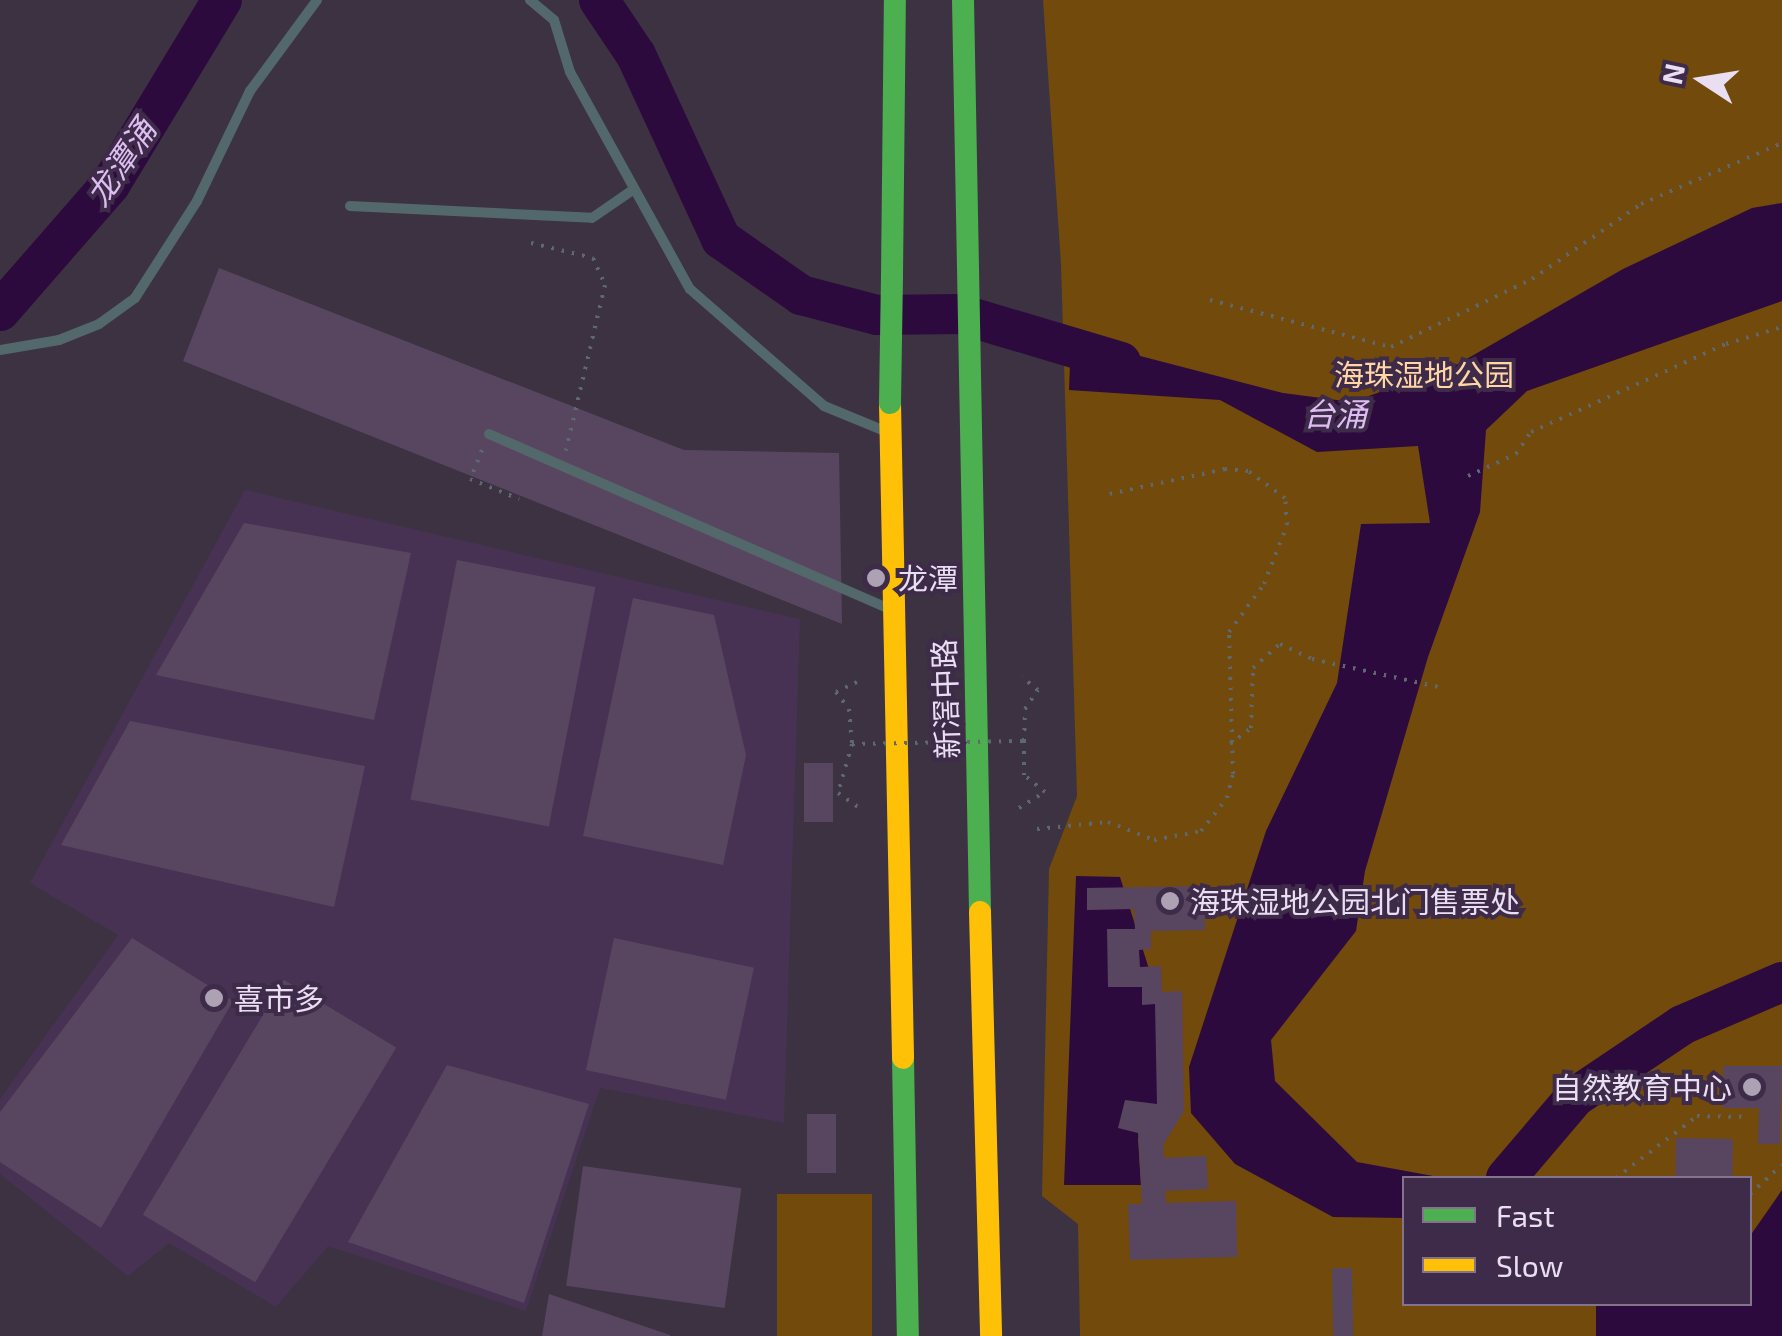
<!DOCTYPE html>
<html>
<head>
<meta charset="utf-8">
<style>
	body { margin:0 }
	#map { position:relative; width:1782px; height:1336px; overflow:hidden; background:#3c3242; font-family:"Exo 2","Noto Sans SC",sans-serif }
	div>[style] { position:absolute }
	.built>* { inset:0; background:#473253 }
	.green>* { inset:0; background:#714a0c; transform-origin:0 0 }
	.water>* { inset:0; background:#2d0a3d }
	.river>* { height:40px; margin:-20px; padding:0 20px; transform-origin:20px; border-radius:20px; background:#2d0a3d }
	.building>* { inset:0; background:#584661; transform-origin:0 0 }
	.path>* { height:4px; margin-top:-2px; transform-origin:0; background:repeating-linear-gradient(90deg,#5d696e 0 2.5px,transparent 0 10.5px) }
	.lane>* { height:10px; margin:-5px; padding:0 5px; transform-origin:5px; border-radius:5px; background:#52686a }
	.fast>* { height:22px; margin:-11px; padding:0 11px; transform-origin:11px; border-radius:11px; background:#4caf50 }
	.slow>* { height:22px; margin:-11px; padding:0 11px; transform-origin:11px; border-radius:11px; background:#ffc107 }
	.path-bridge>* { height:4px; margin-top:-2px; transform-origin:0; background:repeating-linear-gradient(90deg,#5d696e 0 2.5px,transparent 0 10.5px) }
	.fast-bridge>* { height:22px; margin:-11px; padding:0 11px; transform-origin:11px; border-radius:11px; background:#4caf50 }
	.dots>* { width:28px; height:28px; translate:-50% -50%; box-sizing:border-box; border:5px solid #3e2b49; border-radius:50% }
	span { translate:-50% -50%; white-space:nowrap; text-align:center; line-height:1.15; -webkit-text-stroke:8px #3e2b49; paint-order:stroke }
	.park-label { font-size:30px; color:#ffd6a4 }
	.poi-label { font-size:30px; color:#eadff2 }
	.left { translate:0 -50%; text-align:left }
	.right { translate:-100% -50%; text-align:right }
	.street-label { font-size:30px; color:#eadff2 }
	.water-label { font-size:32px; color:#debef2; font-style:italic }
	.legend { position:absolute; left:1402px; top:1176px; width:350px; height:130px; box-sizing:border-box; background:#3e2b49; border:2px solid #83738d; margin:0; padding:12px 18px; list-style:none; font-size:30px; color:#eadff2 }
	.legend li { display:flex; align-items:center; gap:20px; height:50px }
	.legend b { width:50px; border:2px solid #83738d }
	.north { position:absolute; left:1652px; top:30px; width:100px; height:100px; -webkit-text-stroke:8px #3e2b49; paint-order:stroke; rotate:282deg; font-size:28px; font-weight:700; line-height:40px; text-align:center; color:#eadff2 }
	.north::after { content:''; display:block; margin:auto; width:35px; height:45px; background:#eadff2; clip-path:polygon(50% 0,100% 100%,50% 72%,0 100%) }
</style>
</head>
<body>
<div id="map">
	<div class="built">
		<i style="clip-path:polygon(245px 490px,800px 619px,784px 1123px,600px 1088px,526px 1311px,328px 1246px,276px 1307px,169px 1243px,128px 1276px,0 1174px,0 1099px,118px 935px,30px 883px)"></i>
	</div>
	<div class="green">
		<i style="clip-path:polygon(evenodd,1043px 0,1782px 0,1782px 1336px,1080px 1336px,1078px 1224px,1042px 1196px,1049px 869px,1077px 796px,1061px 264px,1043px 0,1404px 1178px,1750px 1178px,1750px 1304px,1404px 1304px,1404px 1178px)"></i>
		<i style="left:872px;top:1194px;width:142px;height:95px;rotate:90deg"></i>
	</div>
	<div class="water">
		<i style="clip-path:polygon(1782px 203px,1782px 301px,1527px 391px,1486px 430px,1480px 512px,1428px 657px,1365px 871px,1356px 931px,1271px 1040px,1275px 1081px,1357px 1162px,1444px 1178px,1404px 1178px,1404px 1218px,1333px 1217px,1235px 1164px,1191px 1113px,1189px 1067px,1266px 831px,1337px 683px,1361px 524px,1430px 523px,1418px 446px,1317px 452px,1220px 400px,1069px 390px,1071px 338px,1283px 393px,1352px 402px,1458px 364px,1623px 269px,1752px 208px)"></i>
		<i style="clip-path:polygon(1076px 876px,1120px 877px,1160px 1004px,1166px 1105px,1138px 1138px,1141px 1185px,1064px 1185px)"></i>
		<i style="clip-path:polygon(1782px 1190px,1782px 1336px,1596px 1336px,1596px 1304px,1750px 1304px,1750px 1236px)"></i>
	</div>
	<div class="river">
		<i style="left:599px;top:0;width:66px;rotate:56.1deg"></i>
		<i style="left:636px;top:55px;width:203px;rotate:65.2deg"></i>
		<i style="left:721px;top:239px;width:98px;rotate:35deg"></i>
		<i style="left:801px;top:295px;width:79px;rotate:14.7deg"></i>
		<i style="left:877px;top:315px;width:83px;rotate:-0.7deg"></i>
		<i style="left:960px;top:314px;width:168px;rotate:16.6deg"></i>
		<i style="left:0;top:311px;width:167px;rotate:-48.9deg"></i>
		<i style="left:110px;top:185px;width:216px;rotate:-58.8deg"></i>
		<i style="left:1506px;top:1178px;width:106px;rotate:-49.6deg"></i>
		<i style="left:1575px;top:1097px;width:129px;rotate:-33.9deg"></i>
		<i style="left:1682px;top:1025px;width:109px;rotate:-23.3deg"></i>
	</div>
	<div class="building">
		<i style="clip-path:polygon(219px 268px,684px 450px,839px 453px,842px 624px,183px 361px)"></i>
		<i style="clip-path:polygon(244px 523px,411px 553px,374px 720px,156px 675px)"></i>
		<i style="left:457px;top:560px;width:141px;height:244px;rotate:11deg"></i>
		<i style="clip-path:polygon(633px 598px,714px 615px,746px 755px,723px 865px,583px 836px)"></i>
		<i style="clip-path:polygon(130px 721px,365px 766px,334px 907px,61px 845px)"></i>
		<i style="left:804px;top:763px;width:29px;height:59px"></i>
		<i style="clip-path:polygon(1204px 886px,1205px 930px,1151px 931px,1151px 949px,1139px 950px,1140px 967px,1161px 966px,1162px 992px,1182px 991px,1184px 1111px,1163px 1145px,1164px 1158px,1206px 1156px,1208px 1189px,1165px 1191px,1166px 1203px,1236px 1201px,1237px 1257px,1130px 1260px,1128px 1204px,1142px 1204px,1138px 1133px,1118px 1128px,1125px 1100px,1157px 1104px,1155px 1004px,1142px 1005px,1142px 987px,1108px 987px,1107px 929px,1135px 929px,1134px 909px,1087px 910px,1087px 888px)"></i>
		<i style="clip-path:polygon(132px 938px,233px 1001px,101px 1228px,0 1162px,0 1112px)"></i>
		<i style="left:614px;top:938px;width:143px;height:135px;rotate:12deg"></i>
		<i style="left:284px;top:980px;width:131px;height:274px;rotate:31deg"></i>
		<i style="clip-path:polygon(447px 1065px,589px 1104px,524px 1303px,348px 1242px)"></i>
		<i style="clip-path:polygon(1723px 1066px,1782px 1066px,1780px 1144px,1758px 1144px,1759px 1108px,1723px 1108px)"></i>
		<i style="left:807px;top:1114px;width:29px;height:59px"></i>
		<i style="left:1676px;top:1138px;width:57px;height:40px;rotate:1deg"></i>
		<i style="left:583px;top:1166px;width:160px;height:121px;rotate:8deg"></i>
		<i style="left:1352px;top:1268px;width:68px;height:20px;rotate:89deg"></i>
		<i style="clip-path:polygon(549px 1294px,670px 1335px,670px 1336px,542px 1336px)"></i>
	</div>
	<div class="path">
		<i style="left:531px;top:243px;width:64px;rotate:13.6deg"></i>
		<i style="left:593px;top:258px;width:30px;rotate:66deg"></i>
		<i style="left:605px;top:285px;width:170px;rotate:103.3deg"></i>
		<i style="left:1210px;top:300px;width:187px;rotate:14.6deg"></i>
		<i style="left:1391px;top:347px;width:157px;rotate:-25.7deg"></i>
		<i style="left:1532px;top:279px;width:132px;rotate:-34.5deg"></i>
		<i style="left:1641px;top:204px;width:154px;rotate:-23.4deg"></i>
		<i style="left:482px;top:450px;width:31px;rotate:112deg"></i>
		<i style="left:470px;top:479px;width:53px;rotate:22.2deg"></i>
		<i style="left:1468px;top:476px;width:53px;rotate:-24.6deg"></i>
		<i style="left:1516px;top:454px;width:27px;rotate:-56deg"></i>
		<i style="left:1531px;top:432px;width:214px;rotate:-24.3deg"></i>
		<i style="left:1726px;top:344px;width:59px;rotate:-16.9deg"></i>
		<i style="left:1230px;top:744px;width:26px;rotate:-37deg"></i>
		<i style="left:1251px;top:728px;width:60px;rotate:-88.1deg"></i>
		<i style="left:1253px;top:668px;width:36px;rotate:-42deg"></i>
		<i style="left:1280px;top:644px;width:35px;rotate:25deg"></i>
		<i style="left:1312px;top:659px;width:134px;rotate:12.5deg"></i>
		<i style="left:1019px;top:808px;width:31px;rotate:-32deg"></i>
		<i style="left:1045px;top:792px;width:27px;rotate:-141deg"></i>
		<i style="left:1024px;top:775px;width:34px;rotate:-90deg"></i>
		<i style="left:1037px;top:829px;width:71px;rotate:-5.6deg"></i>
		<i style="left:1108px;top:822px;width:49px;rotate:21.4deg"></i>
		<i style="left:1154px;top:840px;width:48px;rotate:-10.8deg"></i>
		<i style="left:1201px;top:831px;width:42px;rotate:-51.8deg"></i>
		<i style="left:1227px;top:798px;width:25px;rotate:-76deg"></i>
		<i style="left:1233px;top:774px;width:142px;rotate:-91.6deg"></i>
		<i style="left:1229px;top:632px;width:59px;rotate:-53.9deg"></i>
		<i style="left:1264px;top:584px;width:63px;rotate:-68.7deg"></i>
		<i style="left:1287px;top:525px;width:27px;rotate:-94deg"></i>
		<i style="left:1285px;top:498px;width:46px;rotate:-143.9deg"></i>
		<i style="left:1248px;top:471px;width:23px;rotate:-175deg"></i>
		<i style="left:1225px;top:469px;width:119px;rotate:167.8deg"></i>
		<i style="left:1616px;top:1178px;width:102px;rotate:-37.4deg"></i>
		<i style="left:1697px;top:1116px;width:51px;rotate:1.1deg"></i>
		<i style="left:1750px;top:1194px;width:43px;rotate:-42.2deg"></i>
	</div>
	<div class="lane">
		<i style="left:530px;top:0;width:31px;rotate:40deg"></i>
		<i style="left:554px;top:20px;width:54px;rotate:72.9deg"></i>
		<i style="left:570px;top:72px;width:248px;rotate:61.1deg"></i>
		<i style="left:690px;top:289px;width:178px;rotate:41.1deg"></i>
		<i style="left:824px;top:406px;width:66px;rotate:22.3deg"></i>
		<i style="left:350px;top:206px;width:242px;rotate:2.8deg"></i>
		<i style="left:592px;top:218px;width:51px;rotate:-34.6deg"></i>
		<i style="left:0;top:350px;width:60px;rotate:-9.6deg"></i>
		<i style="left:59px;top:340px;width:43px;rotate:-21.8deg"></i>
		<i style="left:99px;top:324px;width:44px;rotate:-35.8deg"></i>
		<i style="left:135px;top:298px;width:115px;rotate:-57.4deg"></i>
		<i style="left:197px;top:201px;width:122px;rotate:-64.3deg"></i>
		<i style="left:250px;top:91px;width:113px;rotate:-53.6deg"></i>
		<i style="left:489px;top:434px;width:434px;rotate:23.6deg"></i>
	</div>
	<div class="fast">
		<i style="left:963px;top:0;width:912px;rotate:88.93deg"></i>
		<i style="left:892px;top:275px;width:275px;rotate:-89.4deg"></i>
		<i style="left:903px;top:1058px;width:278px;rotate:89deg"></i>
	</div>
	<div class="slow">
		<i style="left:890px;top:403px;width:655px;rotate:88.86deg"></i>
		<i style="left:980px;top:912px;width:424px;rotate:88.5deg"></i>
	</div>
	<div class="path-bridge">
		<i style="left:857px;top:682px;width:23px;rotate:155deg"></i>
		<i style="left:836px;top:692px;width:21px;rotate:53deg"></i>
		<i style="left:849px;top:709px;width:35px;rotate:85deg"></i>
		<i style="left:852px;top:744px;width:51px;rotate:105.9deg"></i>
		<i style="left:838px;top:793px;width:28px;rotate:35deg"></i>
		<i style="left:852px;top:744px;width:172px;rotate:-1deg"></i>
		<i style="left:1024px;top:741px;width:32px;rotate:-88deg"></i>
		<i style="left:1025px;top:709px;width:23px;rotate:-56deg"></i>
		<i style="left:1038px;top:690px;width:21px;rotate:-141deg"></i>
	</div>
	<div class="fast-bridge">
		<i style="left:890px;top:403px;width:128px;rotate:-89.1deg"></i>
	</div>
	<div class="dots">
		<i style="left:876px;top:578px;background:#ada2b4"></i>
		<i style="left:1170px;top:901px;background:#ada2b4"></i>
		<i style="left:214px;top:998px;background:#ada2b4"></i>
		<i style="left:1752px;top:1087px;background:#ada2b4"></i>
	</div>
	<div class="park-label">
		<span style="left:1424px;top:374px">海珠湿地公园</span>
	</div>
	<div class="poi-label">
		<span class="left" style="left:898px;top:578px">龙潭</span>
		<span class="left" style="left:1190px;top:901px">海珠湿地公园北门售票处</span>
		<span class="left" style="left:234px;top:998px">喜市多</span>
		<span class="right" style="left:1732px;top:1087px">自然教育中心</span>
	</div>
	<div class="street-label">
		<span style="left:945px;top:699px;rotate:-92deg">新滘中路</span>
	</div>
	<div class="water-label">
		<span style="left:120px;top:162px;rotate:-56deg">龙潭涌</span>
		<span style="left:1335px;top:413px">台涌</span>
	</div>
	<ul class="legend">
	<li><b style="height:12px;background:#4caf50"></b>Fast</li>
	<li><b style="height:12px;background:#ffc107"></b>Slow</li>
	</ul>
	<div class="north">N</div>
</div>
</body>
</html>
